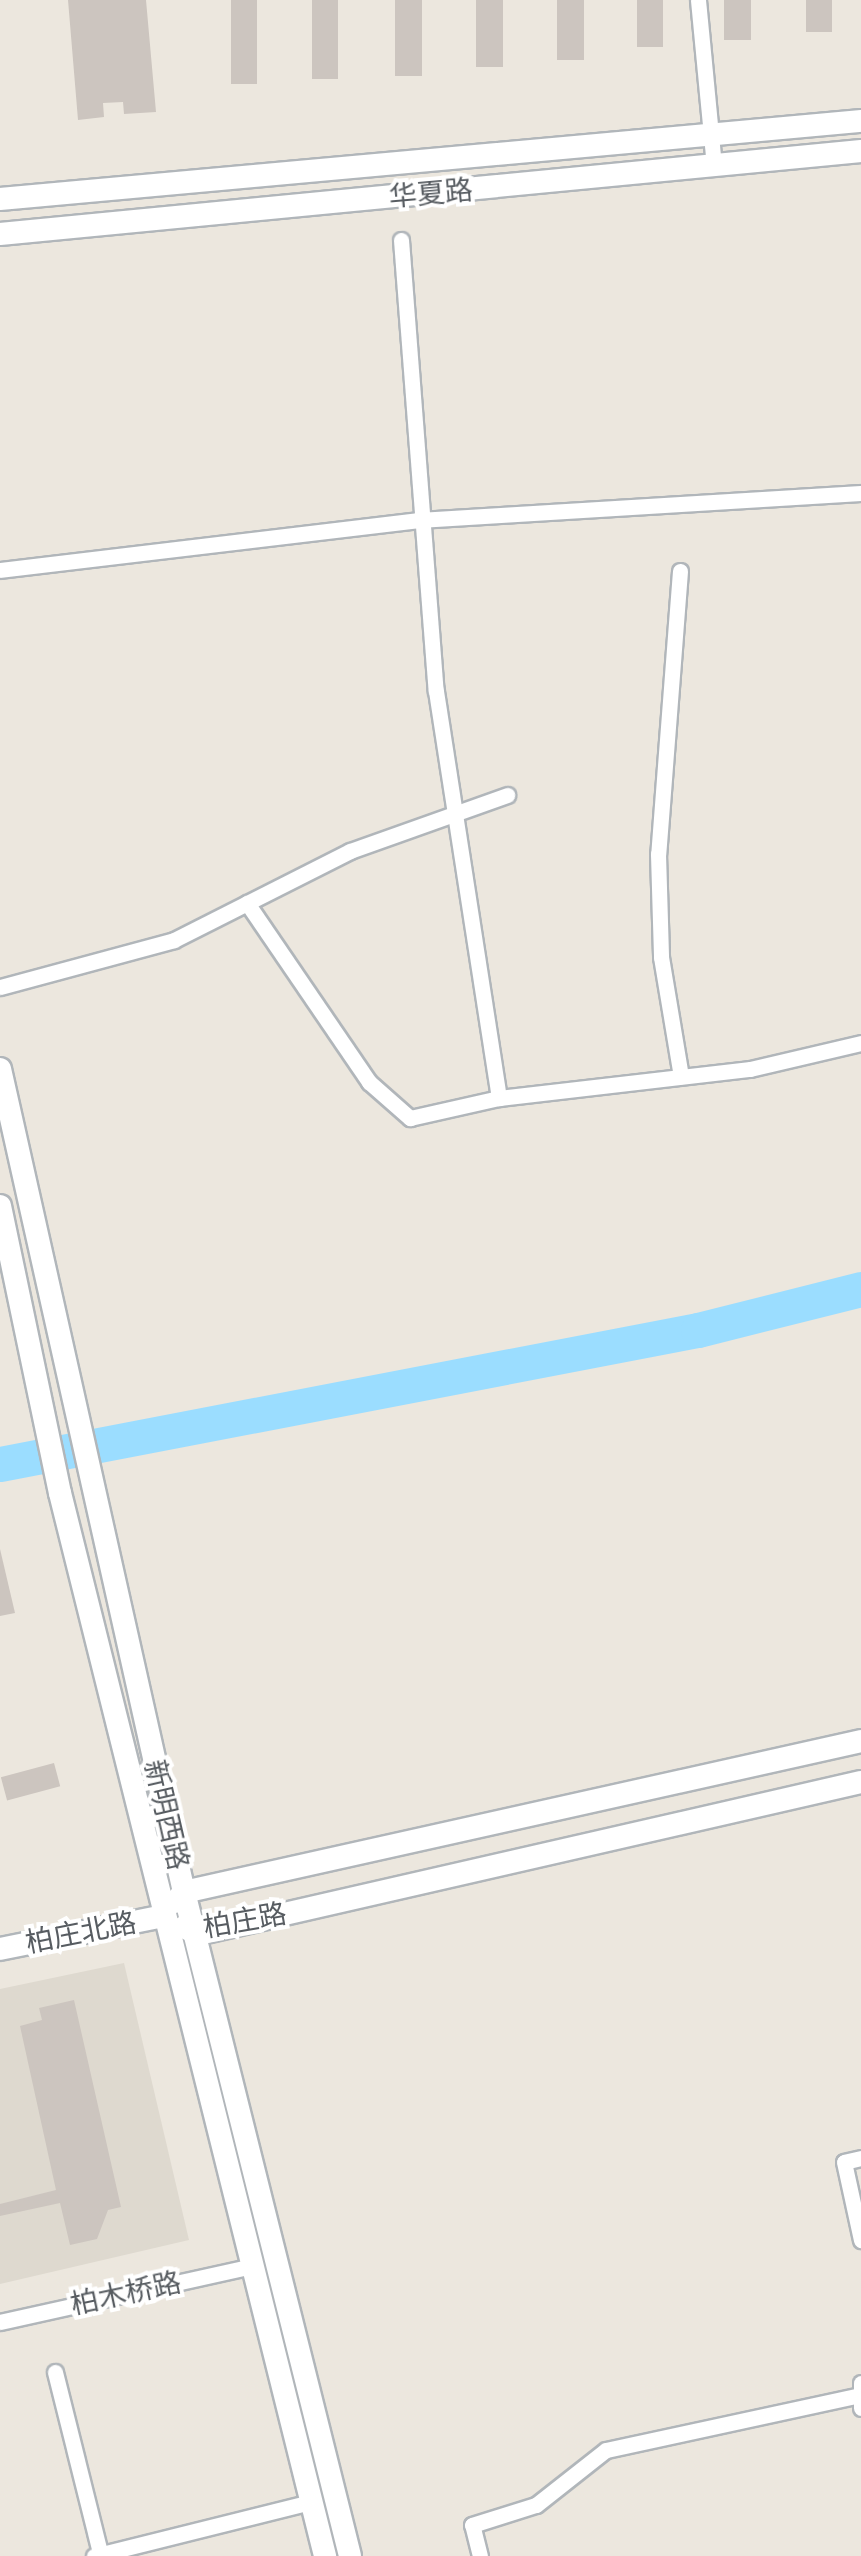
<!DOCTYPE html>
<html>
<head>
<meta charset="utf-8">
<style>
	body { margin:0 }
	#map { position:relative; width:861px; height:2556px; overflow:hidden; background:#ece7de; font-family:"Varela Round","Noto Sans SC",sans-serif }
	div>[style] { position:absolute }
	.education>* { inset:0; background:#ded9cf }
	.river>* { height:35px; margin:-17.5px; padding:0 17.5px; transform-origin:17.5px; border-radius:17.5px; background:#9bddff }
	.building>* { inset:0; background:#ccc5bf; transform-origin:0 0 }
	.roads { filter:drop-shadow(2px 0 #b1b6ba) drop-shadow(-2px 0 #b1b6ba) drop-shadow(0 2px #b1b6ba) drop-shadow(0 -2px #b1b6ba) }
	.street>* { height:15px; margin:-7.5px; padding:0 7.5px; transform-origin:7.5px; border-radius:7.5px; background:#fff }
	.secondary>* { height:22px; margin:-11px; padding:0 11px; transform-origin:11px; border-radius:11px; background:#fff }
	span { translate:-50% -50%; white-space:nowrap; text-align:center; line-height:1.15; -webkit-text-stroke:8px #fff; paint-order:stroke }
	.street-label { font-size:28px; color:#575c61 }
</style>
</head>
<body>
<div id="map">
	<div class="education">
		<i style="clip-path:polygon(124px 1963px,189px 2240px,0 2284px,0 1989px)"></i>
	</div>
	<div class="river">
		<i style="left:0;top:1464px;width:711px;rotate:-10.87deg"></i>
		<i style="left:698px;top:1330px;width:168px;rotate:-14.1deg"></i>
	</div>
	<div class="building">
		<i style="clip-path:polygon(68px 0,146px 0,156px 112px,124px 114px,123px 102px,103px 103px,104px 117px,78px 120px)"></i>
		<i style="left:231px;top:0;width:26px;height:84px"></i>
		<i style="left:312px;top:0;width:26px;height:79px"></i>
		<i style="left:395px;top:0;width:27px;height:76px"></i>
		<i style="left:476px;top:0;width:27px;height:67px"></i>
		<i style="left:557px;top:0;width:27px;height:60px"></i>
		<i style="left:637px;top:0;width:26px;height:47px"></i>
		<i style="left:724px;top:0;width:27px;height:40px"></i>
		<i style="left:806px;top:0;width:26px;height:32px"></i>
		<i style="clip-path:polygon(0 1549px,15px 1613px,0 1616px)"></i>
		<i style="left:54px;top:1763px;width:24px;height:55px;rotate:75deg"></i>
		<i style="clip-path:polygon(74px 2000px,121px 2207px,108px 2210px,97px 2239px,70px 2245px,60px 2203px,0 2216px,0 2204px,56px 2190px,20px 2026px,42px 2020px,39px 2008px)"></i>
	</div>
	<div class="roads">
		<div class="street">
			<i style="left:698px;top:0;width:168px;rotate:84.5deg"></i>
			<i style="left:401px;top:240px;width:452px;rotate:85.6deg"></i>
			<i style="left:436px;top:691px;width:412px;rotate:81.2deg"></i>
			<i style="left:499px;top:1098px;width:253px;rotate:-6.6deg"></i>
			<i style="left:750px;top:1069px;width:114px;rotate:-13.2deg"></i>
			<i style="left:0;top:570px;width:421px;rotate:-6.8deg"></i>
			<i style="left:418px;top:520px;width:444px;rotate:-3.5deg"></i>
			<i style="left:680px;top:571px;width:284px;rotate:94.4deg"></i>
			<i style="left:658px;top:854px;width:103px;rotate:88.3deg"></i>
			<i style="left:661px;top:957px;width:121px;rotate:80.5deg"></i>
			<i style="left:247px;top:903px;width:217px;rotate:55.7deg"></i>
			<i style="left:369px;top:1082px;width:55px;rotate:41.3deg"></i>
			<i style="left:410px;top:1118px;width:91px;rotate:-12.7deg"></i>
			<i style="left:0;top:987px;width:180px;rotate:-15.1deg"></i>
			<i style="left:174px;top:940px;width:197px;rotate:-26.8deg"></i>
			<i style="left:350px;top:851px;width:167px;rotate:-19.6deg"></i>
			<i style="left:861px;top:2158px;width:17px;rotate:167deg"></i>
			<i style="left:844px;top:2162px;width:80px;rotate:77.7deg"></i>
			<i style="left:0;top:2322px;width:258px;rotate:-12.5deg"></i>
			<i style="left:55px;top:2372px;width:190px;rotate:76deg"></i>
			<i style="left:861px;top:2383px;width:25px;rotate:90deg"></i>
			<i style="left:94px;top:2556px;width:224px;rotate:-14deg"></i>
			<i style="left:480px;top:2556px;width:32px;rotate:-104deg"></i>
			<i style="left:472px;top:2525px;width:67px;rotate:-17.4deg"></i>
			<i style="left:536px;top:2505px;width:89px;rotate:-38.2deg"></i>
			<i style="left:606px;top:2450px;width:255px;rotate:-12.2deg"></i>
		</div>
		<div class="secondary">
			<i style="left:0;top:199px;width:865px;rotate:-5.18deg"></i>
			<i style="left:0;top:234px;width:865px;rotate:-5.51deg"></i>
			<i style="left:0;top:1069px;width:843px;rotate:77.4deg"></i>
			<i style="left:184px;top:1892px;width:684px;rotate:75.96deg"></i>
			<i style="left:0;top:1206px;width:293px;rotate:78.2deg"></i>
			<i style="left:60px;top:1493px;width:1096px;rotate:76deg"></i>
			<i style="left:175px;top:1902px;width:13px;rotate:-48deg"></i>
			<i style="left:184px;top:1892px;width:694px;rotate:-12.57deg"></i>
			<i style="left:184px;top:1927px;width:15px;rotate:28deg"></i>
			<i style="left:197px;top:1934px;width:681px;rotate:-12.89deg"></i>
			<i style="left:0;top:1949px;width:166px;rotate:-11.4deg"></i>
		</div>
	</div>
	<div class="street-label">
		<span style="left:431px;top:194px;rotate:-5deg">华夏路</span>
		<span style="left:166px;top:1815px;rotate:77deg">新明西路</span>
		<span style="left:245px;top:1921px;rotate:-10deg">柏庄路</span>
		<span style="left:81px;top:1933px;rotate:-11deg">柏庄北路</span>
		<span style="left:126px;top:2294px;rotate:-12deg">柏木桥路</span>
	</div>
</div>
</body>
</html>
